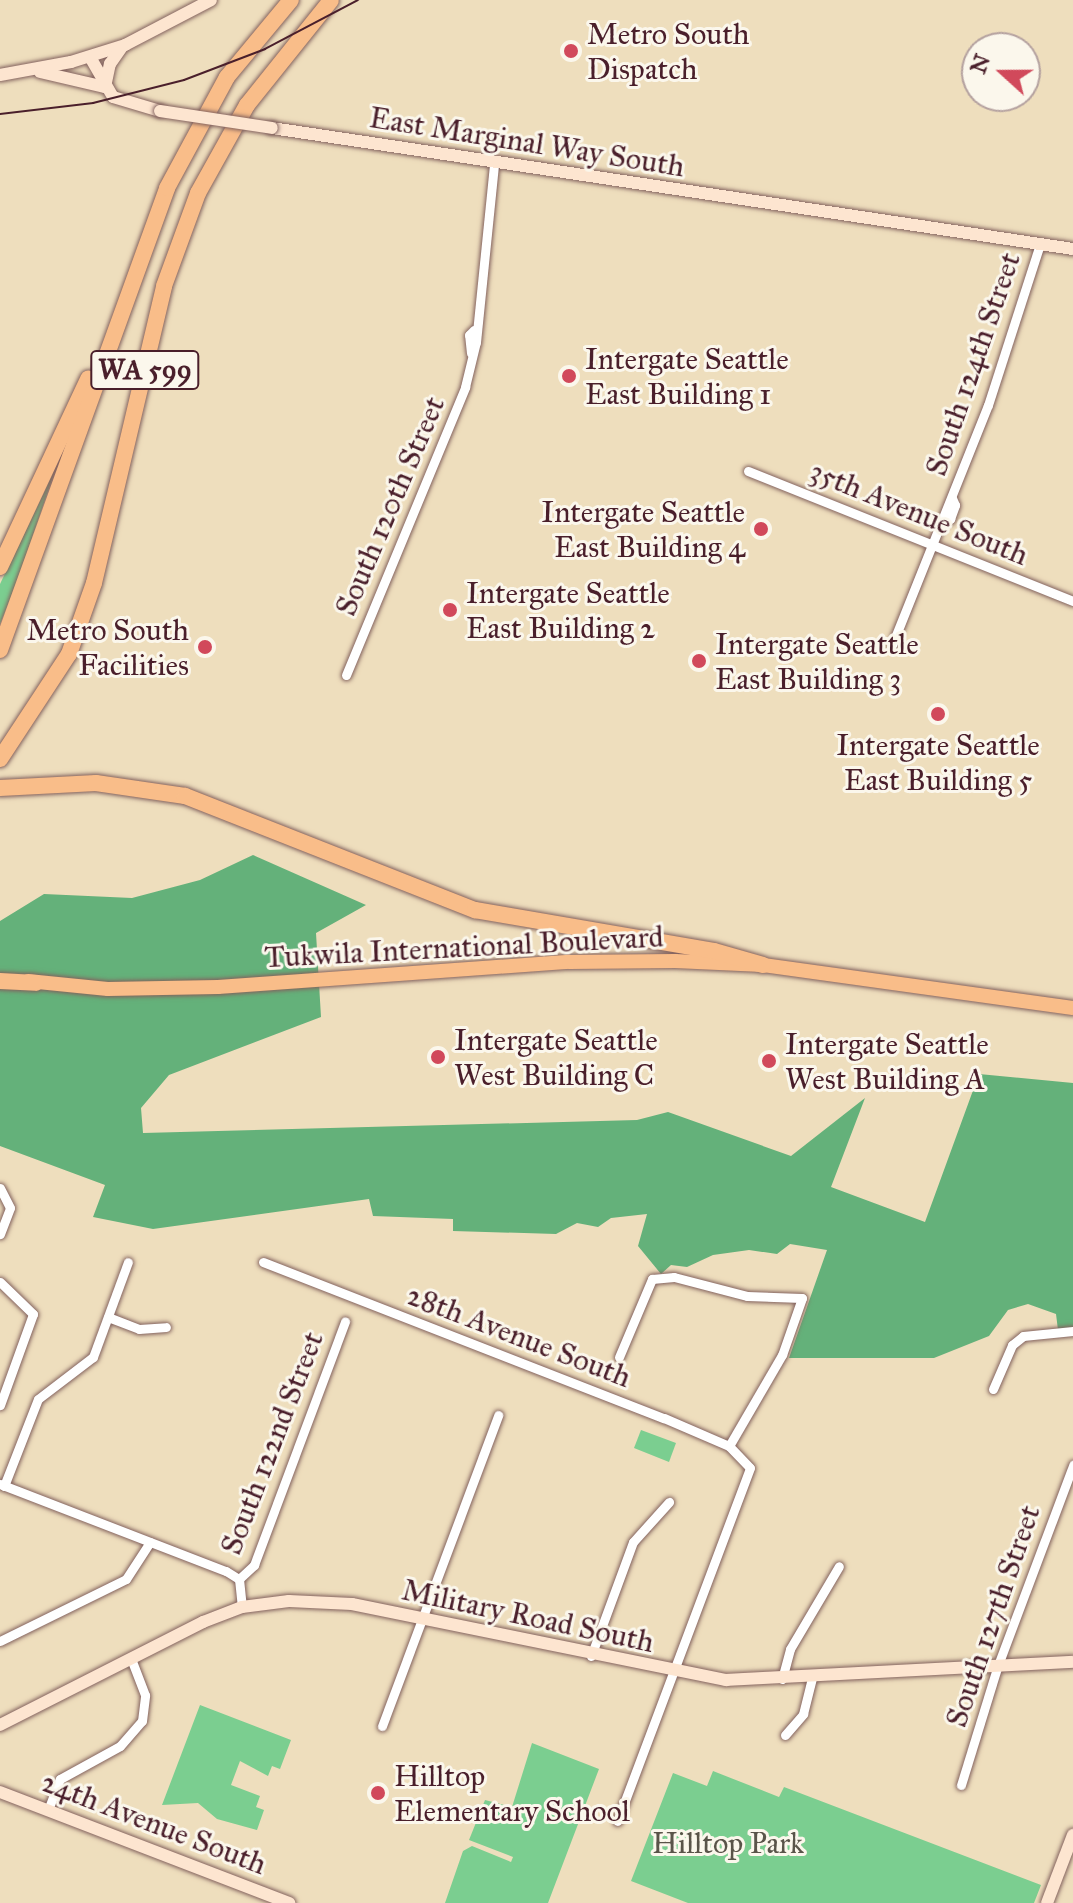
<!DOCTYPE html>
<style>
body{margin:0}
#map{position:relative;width:1073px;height:1903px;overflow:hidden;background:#eedebd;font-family:"IM FELL Great Primer",serif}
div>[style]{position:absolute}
.green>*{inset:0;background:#7bce90}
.forest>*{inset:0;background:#64b17a}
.roads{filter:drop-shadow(0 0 2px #83625e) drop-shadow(0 0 2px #83625e)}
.street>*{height:9px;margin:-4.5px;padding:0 4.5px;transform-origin:4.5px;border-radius:4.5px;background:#fff}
.secondary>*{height:12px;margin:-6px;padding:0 6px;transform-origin:6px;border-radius:6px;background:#fde5d0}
.primary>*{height:14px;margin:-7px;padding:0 7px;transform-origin:7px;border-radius:7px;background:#f9bd89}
.highway>*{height:16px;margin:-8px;padding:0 8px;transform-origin:8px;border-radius:8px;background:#f9bd89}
.tram>*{height:2px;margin:-1px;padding:0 1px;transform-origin:1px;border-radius:1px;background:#4a1f2b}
.bridges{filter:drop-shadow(0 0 2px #83625e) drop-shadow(0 0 2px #83625e)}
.secondary-bridge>*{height:12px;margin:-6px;padding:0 6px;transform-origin:6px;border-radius:6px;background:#fde5d0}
.dots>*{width:22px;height:22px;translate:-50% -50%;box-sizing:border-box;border:4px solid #fbf7ec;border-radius:50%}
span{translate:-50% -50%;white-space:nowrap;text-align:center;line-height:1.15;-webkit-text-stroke:6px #fbf7ec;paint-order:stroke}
.shield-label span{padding:2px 6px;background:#fbf7ec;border:2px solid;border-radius:6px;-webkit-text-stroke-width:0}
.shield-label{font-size:28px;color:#4a1f2b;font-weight:700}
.poi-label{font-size:30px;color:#4a1f2b}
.left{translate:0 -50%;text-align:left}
.right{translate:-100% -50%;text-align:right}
.street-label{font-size:30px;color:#4a1f2b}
.park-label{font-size:30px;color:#595449}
.north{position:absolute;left:961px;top:32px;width:80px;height:80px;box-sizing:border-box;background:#fbf7ec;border:2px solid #b4a19f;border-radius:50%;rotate:291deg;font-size:22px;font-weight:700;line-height:32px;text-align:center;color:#4a1f2b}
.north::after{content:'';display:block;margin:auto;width:28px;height:36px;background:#d1495b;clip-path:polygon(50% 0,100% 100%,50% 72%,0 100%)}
</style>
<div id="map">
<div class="green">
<div style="clip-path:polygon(55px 470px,18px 579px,0 624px,0 584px)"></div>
<div style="clip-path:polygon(641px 1430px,676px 1443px,669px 1462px,634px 1448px)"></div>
<div style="clip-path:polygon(200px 1705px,291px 1740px,280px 1769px,272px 1766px,268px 1776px,240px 1761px,231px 1785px,260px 1796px,256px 1807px,264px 1810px,257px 1830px,217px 1819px,198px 1803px,162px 1805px)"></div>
<div style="clip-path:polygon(532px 1743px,599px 1769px,548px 1903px,445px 1903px,463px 1851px,472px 1846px,511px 1862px,513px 1857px,469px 1840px,485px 1800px,512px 1807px)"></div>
<div style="clip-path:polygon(713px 1771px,779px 1797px,784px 1787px,1041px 1885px,1034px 1903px,688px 1903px,631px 1881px,673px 1773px,707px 1786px)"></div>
</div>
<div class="forest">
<div style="clip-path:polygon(253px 855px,366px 905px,316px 933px,321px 1017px,169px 1075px,141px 1108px,143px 1133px,637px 1120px,668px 1112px,791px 1156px,865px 1098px,831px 1187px,925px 1222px,979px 1074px,1073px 1083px,1073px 1330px,1058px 1330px,1056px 1314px,1028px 1304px,1008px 1310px,989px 1336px,934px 1358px,789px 1358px,827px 1250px,790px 1244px,777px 1254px,749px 1250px,713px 1255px,687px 1267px,671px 1265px,661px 1274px,638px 1246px,647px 1214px,611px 1218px,598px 1227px,577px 1223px,556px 1234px,453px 1231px,453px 1219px,373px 1216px,369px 1199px,153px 1229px,93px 1217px,105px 1185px,0 1146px,0 921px,44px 894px,132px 898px,200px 880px)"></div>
</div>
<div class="roads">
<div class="street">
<div style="left:471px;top:353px;width:18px;rotate:-96deg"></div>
<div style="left:469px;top:335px;width:7px;rotate:-45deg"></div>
<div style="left:748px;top:471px;width:350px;rotate:21.8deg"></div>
<div style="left:942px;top:522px;width:9px;rotate:-21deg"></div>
<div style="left:950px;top:519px;width:15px;rotate:-70deg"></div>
<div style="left:955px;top:505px;width:8px;rotate:-113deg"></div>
<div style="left:892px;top:645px;width:258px;rotate:-68.2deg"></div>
<div style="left:988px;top:405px;width:169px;rotate:-72.1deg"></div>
<div style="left:346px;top:675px;width:312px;rotate:-67.5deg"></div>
<div style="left:465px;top:387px;width:46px;rotate:-76.3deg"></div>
<div style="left:476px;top:342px;width:179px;rotate:-84.2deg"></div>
<div style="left:0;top:1188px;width:22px;rotate:63deg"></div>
<div style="left:10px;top:1208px;width:28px;rotate:111deg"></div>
<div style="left:263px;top:1262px;width:430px;rotate:21.3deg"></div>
<div style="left:664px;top:1418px;width:71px;rotate:23.3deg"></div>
<div style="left:729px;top:1446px;width:30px;rotate:46deg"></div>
<div style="left:750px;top:1468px;width:377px;rotate:110.6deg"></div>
<div style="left:0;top:1282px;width:46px;rotate:44.1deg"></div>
<div style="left:33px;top:1314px;width:97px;rotate:109.9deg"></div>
<div style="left:108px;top:1317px;width:33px;rotate:21deg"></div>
<div style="left:139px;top:1329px;width:27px;rotate:-4deg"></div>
<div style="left:619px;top:1357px;width:85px;rotate:-67.1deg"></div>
<div style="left:652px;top:1279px;width:22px;rotate:-5deg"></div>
<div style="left:674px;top:1277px;width:75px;rotate:14.6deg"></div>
<div style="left:747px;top:1296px;width:55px;rotate:2.1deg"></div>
<div style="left:802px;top:1298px;width:60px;rotate:109.3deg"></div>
<div style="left:782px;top:1355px;width:105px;rotate:120.2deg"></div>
<div style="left:993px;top:1389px;width:48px;rotate:-66.6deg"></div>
<div style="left:1012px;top:1345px;width:14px;rotate:-39deg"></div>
<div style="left:1023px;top:1336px;width:50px;rotate:-5.7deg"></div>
<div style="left:0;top:1484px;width:242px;rotate:21.1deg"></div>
<div style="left:226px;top:1571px;width:15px;rotate:32deg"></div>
<div style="left:239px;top:1579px;width:28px;rotate:84deg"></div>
<div style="left:4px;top:1486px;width:93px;rotate:-68.7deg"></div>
<div style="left:38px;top:1399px;width:69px;rotate:-37.4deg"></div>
<div style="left:93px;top:1357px;width:101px;rotate:-69.8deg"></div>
<div style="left:239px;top:1579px;width:21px;rotate:-43deg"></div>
<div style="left:254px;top:1565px;width:260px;rotate:-69.5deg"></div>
<div style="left:0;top:1641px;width:140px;rotate:-26.2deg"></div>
<div style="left:126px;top:1579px;width:44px;rotate:-57deg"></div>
<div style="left:591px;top:1656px;width:121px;rotate:-69.8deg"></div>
<div style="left:633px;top:1542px;width:54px;rotate:-48deg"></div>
<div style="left:782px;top:1679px;width:31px;rotate:-75deg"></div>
<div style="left:790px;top:1649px;width:96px;rotate:-59.4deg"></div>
<div style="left:382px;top:1726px;width:332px;rotate:-69.5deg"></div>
<div style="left:785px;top:1735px;width:28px;rotate:-49deg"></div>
<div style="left:803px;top:1714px;width:37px;rotate:-76deg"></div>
<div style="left:961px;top:1785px;width:126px;rotate:-72.9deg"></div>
<div style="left:998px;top:1665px;width:214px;rotate:-69.4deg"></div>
<div style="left:48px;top:1810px;width:33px;rotate:-69deg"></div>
<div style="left:60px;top:1779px;width:68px;rotate:-28.8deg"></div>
<div style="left:120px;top:1746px;width:33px;rotate:-49deg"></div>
<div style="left:142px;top:1721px;width:26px;rotate:-83deg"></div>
<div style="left:145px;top:1695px;width:39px;rotate:-111deg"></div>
</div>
<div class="secondary">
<div style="left:90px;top:57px;width:46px;rotate:60.1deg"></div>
<div style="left:113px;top:97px;width:49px;rotate:16.6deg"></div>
<div style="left:40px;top:72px;width:67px;rotate:13deg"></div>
<div style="left:0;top:75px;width:72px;rotate:-10.4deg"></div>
<div style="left:71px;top:62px;width:57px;rotate:-17.5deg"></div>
<div style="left:125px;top:45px;width:97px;rotate:-27.6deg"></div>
<div style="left:105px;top:87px;width:24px;rotate:-78deg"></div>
<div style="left:110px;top:64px;width:21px;rotate:-55deg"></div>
<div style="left:272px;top:128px;width:810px;rotate:8.59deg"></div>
<div style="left:0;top:1725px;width:228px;rotate:-26.9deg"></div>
<div style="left:203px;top:1622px;width:42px;rotate:-21deg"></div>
<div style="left:242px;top:1607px;width:47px;rotate:-7.3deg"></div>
<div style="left:289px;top:1601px;width:63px;rotate:2.7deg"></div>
<div style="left:352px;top:1604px;width:382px;rotate:11.5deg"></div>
<div style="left:726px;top:1680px;width:347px;rotate:-3deg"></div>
<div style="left:0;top:1792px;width:310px;rotate:21deg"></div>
<div style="left:1047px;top:1903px;width:73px;rotate:-69.1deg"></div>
</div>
<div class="primary">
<div style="left:28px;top:981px;width:80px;rotate:5.7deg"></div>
<div style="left:108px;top:989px;width:110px;rotate:-1deg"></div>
<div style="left:218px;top:987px;width:352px;rotate:-4.1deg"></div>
<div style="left:569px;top:962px;width:106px;rotate:-0.5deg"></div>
<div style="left:675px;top:961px;width:88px;rotate:2.6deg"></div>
<div style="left:763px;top:965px;width:313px;rotate:7.9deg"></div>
</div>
<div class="highway">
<div style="left:0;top:567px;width:208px;rotate:-64.9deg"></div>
<div style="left:0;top:650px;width:491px;rotate:-70.1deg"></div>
<div style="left:167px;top:188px;width:126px;rotate:-61.6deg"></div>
<div style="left:227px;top:77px;width:100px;rotate:-50.3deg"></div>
<div style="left:0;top:759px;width:126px;rotate:-56.7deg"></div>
<div style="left:69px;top:654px;width:75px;rotate:-70.6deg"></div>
<div style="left:94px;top:583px;width:305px;rotate:-76.7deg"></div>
<div style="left:164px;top:286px;width:99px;rotate:-69.9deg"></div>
<div style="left:198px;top:193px;width:101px;rotate:-60.9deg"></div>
<div style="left:247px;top:105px;width:134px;rotate:-51.3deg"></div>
<div style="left:0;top:788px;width:96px;rotate:-3deg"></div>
<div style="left:96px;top:783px;width:90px;rotate:8.3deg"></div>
<div style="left:185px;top:796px;width:312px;rotate:21.5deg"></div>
<div style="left:475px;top:910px;width:242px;rotate:9.7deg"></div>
<div style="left:714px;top:951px;width:51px;rotate:15.9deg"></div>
<div style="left:0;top:981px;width:36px;rotate:3deg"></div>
</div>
</div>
<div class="tram">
<div style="left:0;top:114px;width:94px;rotate:-6.7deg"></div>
<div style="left:93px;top:103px;width:94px;rotate:-14.2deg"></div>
<div style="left:184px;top:80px;width:87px;rotate:-20.9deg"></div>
<div style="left:265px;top:49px;width:105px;rotate:-27.8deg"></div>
</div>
<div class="bridges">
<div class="secondary-bridge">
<div style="left:160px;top:111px;width:113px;rotate:8.6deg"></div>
</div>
</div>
<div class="dots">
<div style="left:571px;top:51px;background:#d1495b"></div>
<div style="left:569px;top:376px;background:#d1495b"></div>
<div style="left:761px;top:529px;background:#d1495b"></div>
<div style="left:450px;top:610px;background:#d1495b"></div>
<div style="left:205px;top:647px;background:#d1495b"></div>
<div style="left:699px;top:661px;background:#d1495b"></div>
<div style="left:938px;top:714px;background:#d1495b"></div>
<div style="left:438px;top:1057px;background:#d1495b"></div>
<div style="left:769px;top:1061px;background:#d1495b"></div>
<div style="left:378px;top:1793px;background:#d1495b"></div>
</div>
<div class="shield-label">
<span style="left:145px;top:370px">WA 599</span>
</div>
<div class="poi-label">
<span class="left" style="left:587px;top:51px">Metro South<br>Dispatch</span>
<span class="left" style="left:585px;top:376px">Intergate Seattle<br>East Building 1</span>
<span class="right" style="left:745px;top:529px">Intergate Seattle<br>East Building 4</span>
<span class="left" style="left:466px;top:610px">Intergate Seattle<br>East Building 2</span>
<span class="right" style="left:189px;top:647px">Metro South<br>Facilities</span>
<span class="left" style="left:715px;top:661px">Intergate Seattle<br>East Building 3</span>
<span style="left:938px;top:762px">Intergate Seattle<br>East Building 5</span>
<span class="left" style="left:454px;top:1057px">Intergate Seattle<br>West Building C</span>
<span class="left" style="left:785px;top:1061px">Intergate Seattle<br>West Building A</span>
<span class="left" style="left:394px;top:1793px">Hilltop<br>Elementary School</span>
</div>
<div class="street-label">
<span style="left:527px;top:142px;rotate:9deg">East Marginal Way South</span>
<span style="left:973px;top:364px;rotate:-71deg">South 124th Street</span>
<span style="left:390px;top:506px;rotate:-67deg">South 120th Street</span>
<span style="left:919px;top:513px;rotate:22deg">35th Avenue South</span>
<span style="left:464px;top:947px;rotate:-3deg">Tukwila International Boulevard</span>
<span style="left:519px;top:1336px;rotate:21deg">28th Avenue South</span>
<span style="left:272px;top:1443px;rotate:-69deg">South 122nd Street</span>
<span style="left:528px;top:1616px;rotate:12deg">Military Road South</span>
<span style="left:993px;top:1616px;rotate:-71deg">South 127th Street</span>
<span style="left:154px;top:1823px;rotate:21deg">24th Avenue South</span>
</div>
<div class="park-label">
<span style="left:728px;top:1843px">Hilltop Park</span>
</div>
<div class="north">N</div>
</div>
